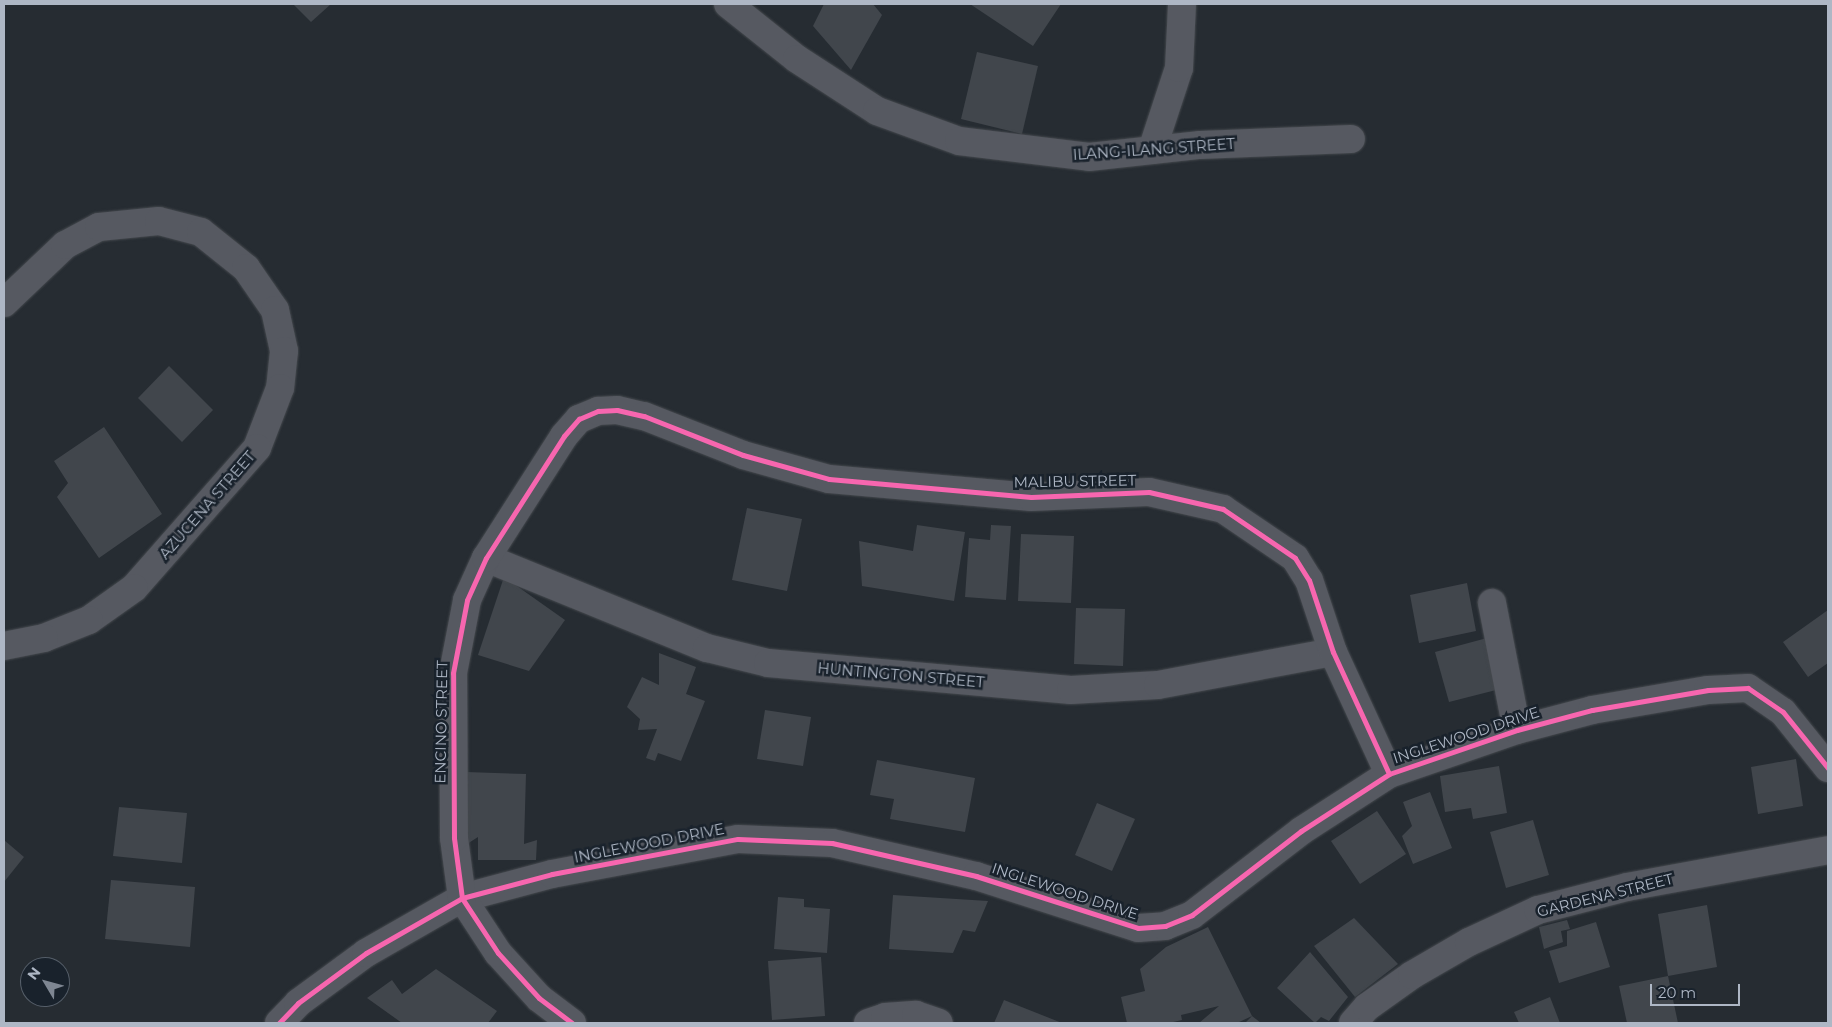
<!DOCTYPE html>
<style>
body{margin:0}
#map{position:relative;width:1832px;height:1027px;overflow:hidden;background:#262c32;font-family:Montserrat,sans-serif}
div>[style]{position:absolute}
.building>*{inset:0;background:#41464c}
.roads{filter:drop-shadow(0 0 1px #44484d) drop-shadow(0 0 1px #44484d)}
.street>*{height:28px;margin:-14px;padding:0 14px;transform-origin:14px;border-radius:14px;background:#565961}
.cycleway>*{height:5px;margin:-2.5px;padding:0 2.5px;transform-origin:2.5px;border-radius:2.5px;background:#f766af}
span{translate:-50% -50%;white-space:nowrap;text-align:center;line-height:1.15;-webkit-text-stroke:5px #19222c;paint-order:stroke}
.street-label{font-size:15px;color:#aeb7c5}
.frame{position:absolute;inset:0;border:5px solid #aeb7c5;pointer-events:none}
.north{position:absolute;left:20px;top:957px;width:50px;height:50px;box-sizing:border-box;background:#19222c;border:1px solid #555e69;border-radius:50%;rotate:307deg;font-size:14px;font-weight:700;line-height:20px;text-align:center;color:#aeb7c5}
.north::after{content:'';display:block;margin:auto;width:18px;height:22px;background:#7e8692;clip-path:polygon(50% 0,100% 100%,50% 72%,0 100%)}
.scale{position:absolute;left:1650px;top:984px;width:90px;height:22px;box-sizing:border-box;border:2px solid #aeb7c5;border-top:0;padding-left:6px;font-size:15px;line-height:18px;white-space:nowrap;color:#aeb7c5;-webkit-text-stroke:4px #19222c;paint-order:stroke}
</style>
<div id="map">
<div class="building">
<div style="clip-path:polygon(293px 4px,331px 4px,311px 22px)"></div>
<div style="clip-path:polygon(824px 4px,873px 4px,882px 15px,851px 70px,813px 26px)"></div>
<div style="clip-path:polygon(970px 4px,1061px 4px,1033px 46px)"></div>
<div style="clip-path:polygon(977px 52px,1038px 66px,1022px 134px,961px 119px)"></div>
<div style="clip-path:polygon(169px 366px,213px 410px,182px 442px,138px 398px)"></div>
<div style="clip-path:polygon(104px 427px,162px 514px,99px 558px,57px 497px,68px 483px,54px 461px)"></div>
<div style="clip-path:polygon(747px 508px,802px 519px,787px 591px,732px 580px)"></div>
<div style="clip-path:polygon(917px 525px,965px 532px,954px 601px,862px 586px,859px 541px,913px 551px)"></div>
<div style="clip-path:polygon(991px 525px,1011px 526px,1006px 600px,965px 597px,969px 538px,990px 540px)"></div>
<div style="clip-path:polygon(1021px 534px,1074px 536px,1071px 603px,1018px 601px)"></div>
<div style="clip-path:polygon(504px 577px,565px 620px,529px 671px,478px 655px)"></div>
<div style="clip-path:polygon(1467px 583px,1476px 631px,1419px 643px,1410px 595px)"></div>
<div style="clip-path:polygon(1076px 608px,1125px 609px,1123px 666px,1074px 664px)"></div>
<div style="clip-path:polygon(1828px 610px,1828px 663px,1808px 677px,1783px 642px)"></div>
<div style="clip-path:polygon(1487px 638px,1500px 689px,1449px 702px,1435px 652px)"></div>
<div style="clip-path:polygon(659px 653px,696px 667px,686px 694px,705px 701px,681px 761px,658px 753px,655px 761px,646px 758px,657px 729px,638px 730px,640px 719px,627px 707px,642px 677px,659px 685px)"></div>
<div style="clip-path:polygon(765px 710px,811px 717px,803px 766px,757px 759px)"></div>
<div style="clip-path:polygon(1796px 759px,1803px 806px,1758px 814px,1751px 767px)"></div>
<div style="clip-path:polygon(877px 760px,975px 778px,965px 832px,890px 819px,894px 799px,870px 795px)"></div>
<div style="clip-path:polygon(1499px 766px,1507px 813px,1473px 819px,1471px 808px,1445px 812px,1440px 776px)"></div>
<div style="clip-path:polygon(466px 772px,526px 774px,524px 844px,537px 840px,536px 860px,478px 860px,478px 837px,464px 846px)"></div>
<div style="clip-path:polygon(1430px 792px,1452px 848px,1413px 864px,1402px 836px,1412px 826px,1403px 802px)"></div>
<div style="clip-path:polygon(1097px 803px,1135px 819px,1112px 871px,1075px 855px)"></div>
<div style="clip-path:polygon(119px 807px,187px 813px,182px 863px,113px 856px)"></div>
<div style="clip-path:polygon(1377px 811px,1406px 854px,1360px 884px,1331px 841px)"></div>
<div style="clip-path:polygon(1533px 820px,1549px 875px,1506px 888px,1490px 832px)"></div>
<div style="clip-path:polygon(4px 840px,24px 857px,4px 882px)"></div>
<div style="clip-path:polygon(111px 880px,195px 887px,190px 947px,105px 939px)"></div>
<div style="clip-path:polygon(893px 895px,988px 901px,975px 932px,963px 930px,953px 953px,889px 949px)"></div>
<div style="clip-path:polygon(778px 897px,804px 899px,804px 907px,830px 909px,827px 953px,774px 949px)"></div>
<div style="clip-path:polygon(1707px 905px,1717px 967px,1668px 976px,1678px 1023px,1627px 1023px,1619px 986px,1668px 976px,1658px 914px)"></div>
<div style="clip-path:polygon(1354px 918px,1398px 964px,1355px 997px,1314px 946px)"></div>
<div style="clip-path:polygon(1567px 920px,1570px 929px,1561px 931px,1563px 942px,1544px 949px,1539px 927px)"></div>
<div style="clip-path:polygon(1596px 922px,1610px 967px,1559px 983px,1549px 951px,1567px 946px,1567px 931px)"></div>
<div style="clip-path:polygon(1208px 927px,1252px 1016px,1261px 1023px,1245px 1023px,1252px 1016px,1237px 1023px,1199px 1023px,1219px 1006px,1181px 1015px,1182px 1020px,1169px 1023px,1127px 1023px,1121px 997px,1145px 991px,1140px 969px,1166px 947px)"></div>
<div style="clip-path:polygon(1310px 952px,1348px 997px,1329px 1021px,1321px 1017px,1315px 1023px,1277px 988px)"></div>
<div style="clip-path:polygon(821px 957px,825px 1016px,772px 1020px,768px 961px)"></div>
<div style="clip-path:polygon(436px 969px,497px 1011px,488px 1023px,402px 1023px,367px 998px,392px 980px,402px 994px)"></div>
<div style="clip-path:polygon(1550px 997px,1560px 1023px,1519px 1023px,1514px 1012px)"></div>
<div style="clip-path:polygon(1004px 1000px,1062px 1023px,994px 1023px)"></div>
</div>
<div class="roads">
<div class="street">
<div style="left:728px;top:4px;width:88px;rotate:38.6deg"></div>
<div style="left:797px;top:59px;width:95px;rotate:33deg"></div>
<div style="left:877px;top:111px;width:87px;rotate:20.1deg"></div>
<div style="left:959px;top:141px;width:131px;rotate:7deg"></div>
<div style="left:1089px;top:157px;width:112px;rotate:-6.2deg"></div>
<div style="left:1200px;top:145px;width:151px;rotate:-2.3deg"></div>
<div style="left:1152px;top:150px;width:86px;rotate:-71.8deg"></div>
<div style="left:1179px;top:68px;width:64px;rotate:-87.3deg"></div>
<div style="left:4px;top:303px;width:84px;rotate:-43.6deg"></div>
<div style="left:65px;top:245px;width:38px;rotate:-28deg"></div>
<div style="left:99px;top:227px;width:60px;rotate:-5.7deg"></div>
<div style="left:159px;top:221px;width:43px;rotate:14.7deg"></div>
<div style="left:201px;top:232px;width:58px;rotate:38.7deg"></div>
<div style="left:246px;top:268px;width:51px;rotate:55.4deg"></div>
<div style="left:275px;top:310px;width:42px;rotate:77.6deg"></div>
<div style="left:284px;top:351px;width:37px;rotate:96deg"></div>
<div style="left:280px;top:388px;width:64px;rotate:111deg"></div>
<div style="left:257px;top:448px;width:186px;rotate:131.3deg"></div>
<div style="left:134px;top:588px;width:55px;rotate:144.6deg"></div>
<div style="left:89px;top:620px;width:48px;rotate:158.2deg"></div>
<div style="left:44px;top:638px;width:41px;rotate:168.7deg"></div>
<div style="left:486px;top:558px;width:239px;rotate:22.2deg"></div>
<div style="left:707px;top:648px;width:63px;rotate:13.8deg"></div>
<div style="left:768px;top:663px;width:304px;rotate:5.1deg"></div>
<div style="left:1071px;top:690px;width:87px;rotate:-3.3deg"></div>
<div style="left:1158px;top:685px;width:178px;rotate:-10.7deg"></div>
<div style="left:1492px;top:603px;width:129px;rotate:78.9deg"></div>
<div style="left:279px;top:1023px;width:28px;rotate:-46deg"></div>
<div style="left:298px;top:1003px;width:84px;rotate:-36.3deg"></div>
<div style="left:366px;top:953px;width:111px;rotate:-29.8deg"></div>
<div style="left:462px;top:898px;width:93px;rotate:-14.9deg"></div>
<div style="left:552px;top:874px;width:189px;rotate:-10.7deg"></div>
<div style="left:738px;top:839px;width:94px;rotate:2.4deg"></div>
<div style="left:832px;top:843px;width:148px;rotate:12.9deg"></div>
<div style="left:976px;top:876px;width:170px;rotate:17.8deg"></div>
<div style="left:1138px;top:928px;width:27px;rotate:-4deg"></div>
<div style="left:1165px;top:926px;width:29px;rotate:-22deg"></div>
<div style="left:1192px;top:915px;width:138px;rotate:-37.6deg"></div>
<div style="left:1301px;top:831px;width:105px;rotate:-32.9deg"></div>
<div style="left:1389px;top:774px;width:135px;rotate:-19deg"></div>
<div style="left:1517px;top:730px;width:78px;rotate:-14.9deg"></div>
<div style="left:1592px;top:710px;width:118px;rotate:-9.8deg"></div>
<div style="left:1708px;top:690px;width:40px;rotate:-2.9deg"></div>
<div style="left:1748px;top:688px;width:42px;rotate:34.4deg"></div>
<div style="left:1783px;top:712px;width:72px;rotate:51.2deg"></div>
<div style="left:572px;top:1023px;width:41px;rotate:-142.9deg"></div>
<div style="left:539px;top:998px;width:61px;rotate:-132.3deg"></div>
<div style="left:498px;top:953px;width:66px;rotate:-123.2deg"></div>
<div style="left:462px;top:898px;width:61px;rotate:-97.6deg"></div>
<div style="left:454px;top:838px;width:165px;rotate:-90.3deg"></div>
<div style="left:453px;top:673px;width:74px;rotate:-79.1deg"></div>
<div style="left:467px;top:600px;width:46px;rotate:-65.7deg"></div>
<div style="left:486px;top:558px;width:145px;rotate:-57.4deg"></div>
<div style="left:564px;top:436px;width:23px;rotate:-49deg"></div>
<div style="left:579px;top:419px;width:21px;rotate:-23deg"></div>
<div style="left:598px;top:411px;width:19px;rotate:-3deg"></div>
<div style="left:617px;top:410px;width:28px;rotate:13deg"></div>
<div style="left:644px;top:416px;width:106px;rotate:21.5deg"></div>
<div style="left:743px;top:455px;width:89px;rotate:15.6deg"></div>
<div style="left:829px;top:479px;width:203px;rotate:5.1deg"></div>
<div style="left:1031px;top:497px;width:118px;rotate:-2.4deg"></div>
<div style="left:1149px;top:492px;width:76px;rotate:12.9deg"></div>
<div style="left:1223px;top:509px;width:87px;rotate:34.2deg"></div>
<div style="left:1295px;top:558px;width:26px;rotate:58deg"></div>
<div style="left:1309px;top:580px;width:76px;rotate:71.6deg"></div>
<div style="left:1333px;top:652px;width:134px;rotate:65.3deg"></div>
<div style="left:868px;top:1023px;width:18px;rotate:-19deg"></div>
<div style="left:885px;top:1017px;width:31px;rotate:-4deg"></div>
<div style="left:916px;top:1015px;width:24px;rotate:19deg"></div>
<div style="left:1353px;top:1023px;width:21px;rotate:-49deg"></div>
<div style="left:1367px;top:1007px;width:55px;rotate:-35.4deg"></div>
<div style="left:1412px;top:975px;width:66px;rotate:-30.1deg"></div>
<div style="left:1469px;top:942px;width:76px;rotate:-24.9deg"></div>
<div style="left:1538px;top:910px;width:92px;rotate:-14.5deg"></div>
<div style="left:1627px;top:887px;width:204px;rotate:-10.4deg"></div>
</div>
</div>
<div class="cycleway">
<div style="left:279px;top:1023px;width:28px;rotate:-46deg"></div>
<div style="left:298px;top:1003px;width:84px;rotate:-36.3deg"></div>
<div style="left:366px;top:953px;width:111px;rotate:-29.8deg"></div>
<div style="left:462px;top:898px;width:93px;rotate:-14.9deg"></div>
<div style="left:552px;top:874px;width:189px;rotate:-10.7deg"></div>
<div style="left:738px;top:839px;width:94px;rotate:2.4deg"></div>
<div style="left:832px;top:843px;width:148px;rotate:12.9deg"></div>
<div style="left:976px;top:876px;width:170px;rotate:17.8deg"></div>
<div style="left:1138px;top:928px;width:27px;rotate:-4deg"></div>
<div style="left:1165px;top:926px;width:29px;rotate:-22deg"></div>
<div style="left:1192px;top:915px;width:138px;rotate:-37.6deg"></div>
<div style="left:1301px;top:831px;width:105px;rotate:-32.9deg"></div>
<div style="left:1389px;top:774px;width:135px;rotate:-19deg"></div>
<div style="left:1517px;top:730px;width:78px;rotate:-14.9deg"></div>
<div style="left:1592px;top:710px;width:118px;rotate:-9.8deg"></div>
<div style="left:1708px;top:690px;width:40px;rotate:-2.9deg"></div>
<div style="left:1748px;top:688px;width:42px;rotate:34.4deg"></div>
<div style="left:1783px;top:712px;width:72px;rotate:51.2deg"></div>
<div style="left:572px;top:1023px;width:41px;rotate:-142.9deg"></div>
<div style="left:539px;top:998px;width:61px;rotate:-132.3deg"></div>
<div style="left:498px;top:953px;width:66px;rotate:-123.2deg"></div>
<div style="left:462px;top:898px;width:61px;rotate:-97.6deg"></div>
<div style="left:454px;top:838px;width:165px;rotate:-90.3deg"></div>
<div style="left:453px;top:673px;width:74px;rotate:-79.1deg"></div>
<div style="left:467px;top:600px;width:46px;rotate:-65.7deg"></div>
<div style="left:486px;top:558px;width:145px;rotate:-57.4deg"></div>
<div style="left:564px;top:436px;width:23px;rotate:-49deg"></div>
<div style="left:579px;top:419px;width:21px;rotate:-23deg"></div>
<div style="left:598px;top:411px;width:19px;rotate:-3deg"></div>
<div style="left:617px;top:410px;width:28px;rotate:13deg"></div>
<div style="left:644px;top:416px;width:106px;rotate:21.5deg"></div>
<div style="left:743px;top:455px;width:89px;rotate:15.6deg"></div>
<div style="left:829px;top:479px;width:203px;rotate:5.1deg"></div>
<div style="left:1031px;top:497px;width:118px;rotate:-2.4deg"></div>
<div style="left:1149px;top:492px;width:76px;rotate:12.9deg"></div>
<div style="left:1223px;top:509px;width:87px;rotate:34.2deg"></div>
<div style="left:1295px;top:558px;width:26px;rotate:58deg"></div>
<div style="left:1309px;top:580px;width:76px;rotate:71.6deg"></div>
<div style="left:1333px;top:652px;width:134px;rotate:65.3deg"></div>
</div>
<div class="street-label">
<span style="left:1154px;top:149px;rotate:-4deg">ILANG-ILANG STREET</span>
<span style="left:1075px;top:481px;rotate:-1deg">MALIBU STREET</span>
<span style="left:207px;top:505px;rotate:-49deg">AZUCENA STREET</span>
<span style="left:901px;top:675px;rotate:5deg">HUNTINGTON STREET</span>
<span style="left:441px;top:722px;rotate:-89deg">ENCINO STREET</span>
<span style="left:1466px;top:735px;rotate:-18deg">INGLEWOOD DRIVE</span>
<span style="left:649px;top:843px;rotate:-11deg">INGLEWOOD DRIVE</span>
<span style="left:1065px;top:891px;rotate:18deg">INGLEWOOD DRIVE</span>
<span style="left:1605px;top:895px;rotate:-14deg">GARDENA STREET</span>
</div>
<div class="frame"></div>
<div class="north">N</div>
<div class="scale">20 m</div>
</div>
